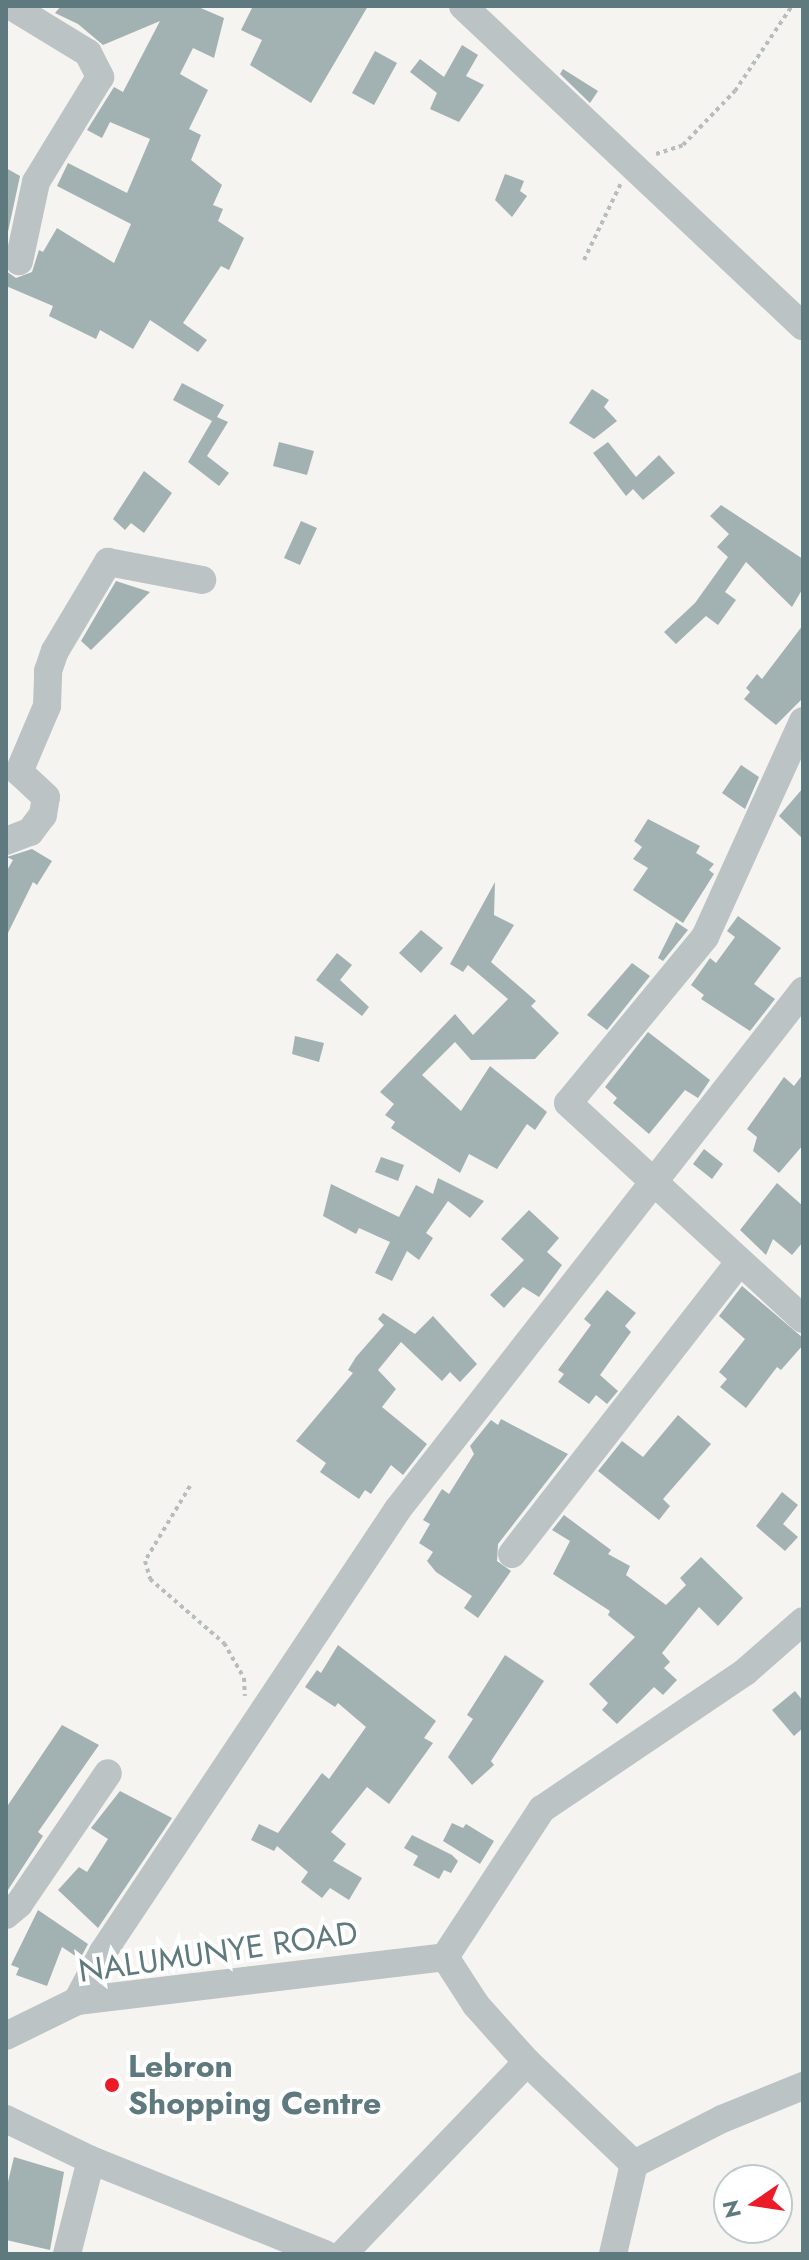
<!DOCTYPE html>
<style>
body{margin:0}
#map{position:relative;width:809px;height:2260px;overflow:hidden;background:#f5f4f1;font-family:Jost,sans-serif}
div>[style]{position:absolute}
.building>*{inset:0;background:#a2b1b2}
.path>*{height:4px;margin-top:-2px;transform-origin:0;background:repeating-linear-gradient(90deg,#b7bcbd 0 4px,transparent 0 8px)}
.minor>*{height:28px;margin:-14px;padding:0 14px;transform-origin:14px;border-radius:14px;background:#bbc3c4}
.dots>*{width:22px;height:22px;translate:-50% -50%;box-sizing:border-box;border:4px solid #fff;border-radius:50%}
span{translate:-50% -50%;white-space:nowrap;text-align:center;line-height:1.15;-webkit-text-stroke:8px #fff;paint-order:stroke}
.street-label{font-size:32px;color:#5f7a7e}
.poi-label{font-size:32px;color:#5f7a7e;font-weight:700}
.left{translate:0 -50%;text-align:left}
.frame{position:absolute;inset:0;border:8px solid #5f7a7e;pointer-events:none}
.north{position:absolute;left:713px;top:2164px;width:80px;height:80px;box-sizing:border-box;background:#fff;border:2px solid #bfcacb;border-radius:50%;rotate:257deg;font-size:22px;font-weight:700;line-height:32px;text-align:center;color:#5f7a7e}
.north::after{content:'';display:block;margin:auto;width:28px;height:36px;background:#eb1b28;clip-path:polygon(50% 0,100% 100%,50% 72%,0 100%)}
</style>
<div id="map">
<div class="building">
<div style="clip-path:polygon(61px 6px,196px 6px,224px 18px,214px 58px,193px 48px,180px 74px,208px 90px,189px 129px,201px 135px,191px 160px,222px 185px,213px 205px,223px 209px,218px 221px,244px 238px,229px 270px,221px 266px,183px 323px,207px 340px,198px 352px,150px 320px,133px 349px,100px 330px,96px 339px,49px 316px,53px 306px,6px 286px,6px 271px,16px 278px,32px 272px,39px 250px,43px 252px,57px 228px,114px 263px,131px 224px,57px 186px,68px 163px,127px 193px,150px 139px,110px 122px,102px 138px,87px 130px,114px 87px,123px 92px,160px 21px,103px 45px,78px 24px,55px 13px)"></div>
<div style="clip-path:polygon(253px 6px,368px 6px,311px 103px,250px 65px,262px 40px,241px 30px)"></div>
<div style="clip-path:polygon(462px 45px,478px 55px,466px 76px,484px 85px,459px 122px,430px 109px,437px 93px,410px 72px,420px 59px,444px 77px)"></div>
<div style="clip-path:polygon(375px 51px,397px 63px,374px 105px,352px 93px)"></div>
<div style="clip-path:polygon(563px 69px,598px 91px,590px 103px,560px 74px)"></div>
<div style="clip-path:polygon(6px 168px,20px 176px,6px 241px)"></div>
<div style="clip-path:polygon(505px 174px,524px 181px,520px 191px,527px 196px,512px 217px,495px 200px)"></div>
<div style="clip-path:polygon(182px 383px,224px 405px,217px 417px,228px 422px,207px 456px,229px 473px,219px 486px,188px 462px,212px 421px,173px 400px)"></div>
<div style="clip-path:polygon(592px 389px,609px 400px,604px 407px,617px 421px,594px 439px,569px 423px)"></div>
<div style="clip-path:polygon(279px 442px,314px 451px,307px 475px,273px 466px)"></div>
<div style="clip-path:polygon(608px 442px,636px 477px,659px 455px,675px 473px,643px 500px,633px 489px,626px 496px,593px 453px)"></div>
<div style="clip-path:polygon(144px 471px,172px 493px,144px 533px,131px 523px,125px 530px,113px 519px)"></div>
<div style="clip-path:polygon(721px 505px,803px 559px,803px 588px,792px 607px,746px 562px,725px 592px,736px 600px,718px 625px,706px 616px,676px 644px,664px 632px,695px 603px,728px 557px,717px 547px,729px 534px,710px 516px)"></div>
<div style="clip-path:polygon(301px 521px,317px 528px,300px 565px,284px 558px)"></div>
<div style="clip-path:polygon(116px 581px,150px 592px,91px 650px,81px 641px)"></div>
<div style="clip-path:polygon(803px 625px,803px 698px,776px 725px,744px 699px,750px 692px,746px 688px,757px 674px,762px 679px)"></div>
<div style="clip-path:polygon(741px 765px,759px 777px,745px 809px,722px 793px)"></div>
<div style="clip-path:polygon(803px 788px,803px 839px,779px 816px)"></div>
<div style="clip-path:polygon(648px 819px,700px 846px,696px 853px,714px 864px,709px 870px,714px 874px,683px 923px,633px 890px,648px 868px,633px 859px,642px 847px,634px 841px)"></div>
<div style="clip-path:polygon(32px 849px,52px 861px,37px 885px,33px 882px,6px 937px,6px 872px,13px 860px,7px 857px)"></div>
<div style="clip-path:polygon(495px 882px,494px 915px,514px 925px,491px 962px,536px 1001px,531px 1006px,559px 1033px,535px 1059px,471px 1060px,455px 1042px,422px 1075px,461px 1111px,490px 1066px,547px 1112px,535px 1130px,527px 1124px,497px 1169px,469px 1154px,460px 1173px,391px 1128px,395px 1122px,385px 1115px,394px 1104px,380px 1092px,455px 1014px,473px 1035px,508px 999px,468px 965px,463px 972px,450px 964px)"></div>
<div style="clip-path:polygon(738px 916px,781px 948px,754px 984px,775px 999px,750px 1031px,701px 999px,704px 995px,691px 985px,710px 958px,716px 963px,735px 937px,727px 931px)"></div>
<div style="clip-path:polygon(676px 922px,688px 930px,663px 961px,658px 958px)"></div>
<div style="clip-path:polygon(421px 930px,443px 948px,421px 973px,399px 953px)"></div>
<div style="clip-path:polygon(337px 953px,352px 965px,340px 980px,369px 1007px,362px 1016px,316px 980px)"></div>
<div style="clip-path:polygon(632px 963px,650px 976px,607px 1030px,587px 1015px)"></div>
<div style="clip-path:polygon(648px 1032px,710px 1080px,698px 1098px,685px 1090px,649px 1134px,613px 1103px,617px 1098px,605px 1087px)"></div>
<div style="clip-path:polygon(295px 1036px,324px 1043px,319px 1062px,292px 1054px)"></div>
<div style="clip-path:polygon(803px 1074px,803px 1145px,779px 1173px,753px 1151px,757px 1137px,747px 1129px,784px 1077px,794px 1086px)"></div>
<div style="clip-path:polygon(704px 1149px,723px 1164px,712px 1179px,693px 1164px)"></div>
<div style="clip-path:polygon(381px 1157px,404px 1165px,398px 1181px,375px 1172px)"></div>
<div style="clip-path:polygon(438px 1178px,484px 1201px,470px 1218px,448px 1201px,426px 1233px,433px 1238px,419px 1260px,407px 1251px,392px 1281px,375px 1273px,390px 1242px,359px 1228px,356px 1234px,323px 1216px,331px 1184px,399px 1217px,416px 1185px,433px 1194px)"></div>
<div style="clip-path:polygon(777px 1183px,803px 1206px,803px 1242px,792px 1255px,773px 1239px,766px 1255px,740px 1230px)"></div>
<div style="clip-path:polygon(529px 1210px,559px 1238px,547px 1252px,562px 1265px,539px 1297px,523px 1287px,504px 1308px,490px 1295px,524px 1260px,501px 1239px)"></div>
<div style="clip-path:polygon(742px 1286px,803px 1338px,803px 1345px,781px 1370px,777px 1367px,746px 1408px,720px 1387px,727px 1379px,719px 1372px,745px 1339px,719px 1316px)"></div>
<div style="clip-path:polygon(607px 1290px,636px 1313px,625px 1326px,631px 1332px,600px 1375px,618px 1391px,607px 1404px,596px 1395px,589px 1404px,558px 1382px,564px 1374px,558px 1370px,591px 1325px,584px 1319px)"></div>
<div style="clip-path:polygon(383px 1313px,415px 1334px,433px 1316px,477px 1364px,460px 1382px,450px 1372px,442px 1381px,401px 1342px,378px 1370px,396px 1389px,382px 1407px,427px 1444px,403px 1475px,391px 1465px,371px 1494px,365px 1490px,359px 1499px,320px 1472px,326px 1463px,296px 1441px,353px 1373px,348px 1370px,356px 1357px,384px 1325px,378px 1319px)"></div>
<div style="clip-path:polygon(678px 1415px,711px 1444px,663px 1499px,670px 1506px,659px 1520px,598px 1471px,622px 1441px,643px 1457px)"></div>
<div style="clip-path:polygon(501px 1419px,568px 1454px,498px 1544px,497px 1561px,511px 1571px,478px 1618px,464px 1608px,472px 1596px,436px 1572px,427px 1561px,433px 1552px,419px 1543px,430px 1524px,423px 1520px,442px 1489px,449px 1494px,474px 1454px,470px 1446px,491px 1420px,498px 1425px)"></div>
<div style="clip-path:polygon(782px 1492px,798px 1505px,783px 1524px,798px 1537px,785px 1551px,756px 1526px)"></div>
<div style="clip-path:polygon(564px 1515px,611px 1550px,608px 1554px,630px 1566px,626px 1575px,666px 1605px,686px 1585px,680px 1578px,701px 1557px,743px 1598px,718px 1626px,699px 1607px,662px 1653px,670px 1662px,664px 1668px,677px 1680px,663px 1695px,654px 1687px,617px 1724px,602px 1710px,608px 1703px,589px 1684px,635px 1637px,608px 1615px,610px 1611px,553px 1574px,570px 1541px,552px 1530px)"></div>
<div style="clip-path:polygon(338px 1645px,436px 1721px,424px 1738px,433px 1743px,389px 1804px,367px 1787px,331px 1832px,346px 1844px,333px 1861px,362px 1878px,349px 1900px,330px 1888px,322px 1898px,301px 1882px,308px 1872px,277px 1846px,274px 1851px,251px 1840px,259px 1824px,278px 1833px,322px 1773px,329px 1779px,366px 1727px,338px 1703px,335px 1707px,305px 1687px,317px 1670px,321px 1673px)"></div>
<div style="clip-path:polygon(505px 1655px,544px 1681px,491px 1761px,494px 1765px,472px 1785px,448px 1757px,473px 1719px,467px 1715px)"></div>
<div style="clip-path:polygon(795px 1691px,803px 1701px,803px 1728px,794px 1736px,772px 1710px)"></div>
<div style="clip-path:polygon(62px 1725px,99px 1745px,38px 1832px,43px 1836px,6px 1893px,6px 1808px)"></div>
<div style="clip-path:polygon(120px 1791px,172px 1818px,98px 1928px,58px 1890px,79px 1867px,87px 1872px,108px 1839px,91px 1828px)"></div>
<div style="clip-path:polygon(452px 1823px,463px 1828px,466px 1824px,494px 1841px,480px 1864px,443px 1841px)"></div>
<div style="clip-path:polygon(412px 1835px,452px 1855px,458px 1861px,451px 1873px,444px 1870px,439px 1879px,413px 1865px,418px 1856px,404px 1848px)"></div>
<div style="clip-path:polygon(38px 1910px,88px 1944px,80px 1959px,62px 1947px,47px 1986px,16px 1975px,19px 1968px,11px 1965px)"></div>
<div style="clip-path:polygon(14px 2157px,64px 2172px,50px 2250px,6px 2240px,6px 2190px)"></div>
</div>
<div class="path">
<div style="left:656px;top:154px;width:28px;rotate:-18deg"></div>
<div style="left:683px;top:145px;width:75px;rotate:-46.1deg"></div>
<div style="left:735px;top:91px;width:102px;rotate:-56.2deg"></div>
<div style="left:584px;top:260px;width:85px;rotate:-64.3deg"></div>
<div style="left:190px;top:1486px;width:87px;rotate:121deg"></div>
<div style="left:145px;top:1561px;width:19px;rotate:74deg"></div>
<div style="left:150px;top:1579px;width:98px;rotate:40.9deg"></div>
<div style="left:224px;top:1643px;width:40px;rotate:60.3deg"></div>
<div style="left:244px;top:1678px;width:18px;rotate:87deg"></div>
</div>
<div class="minor">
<div style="left:11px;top:6px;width:90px;rotate:31.4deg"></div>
<div style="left:88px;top:53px;width:27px;rotate:63deg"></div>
<div style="left:100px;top:77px;width:123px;rotate:121.4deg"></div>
<div style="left:36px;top:182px;width:81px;rotate:102.1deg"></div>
<div style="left:463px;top:6px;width:467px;rotate:43.3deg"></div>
<div style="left:803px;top:721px;width:237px;rotate:114.4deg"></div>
<div style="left:705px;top:937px;width:215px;rotate:129.5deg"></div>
<div style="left:568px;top:1103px;width:319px;rotate:42.6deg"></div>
<div style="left:6px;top:841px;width:26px;rotate:-21deg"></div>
<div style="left:30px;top:832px;width:21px;rotate:-53deg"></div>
<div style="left:43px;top:815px;width:18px;rotate:-81deg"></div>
<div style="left:46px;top:797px;width:37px;rotate:-137deg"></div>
<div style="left:19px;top:772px;width:72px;rotate:-67deg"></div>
<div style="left:47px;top:706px;width:35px;rotate:-88deg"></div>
<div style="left:48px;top:671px;width:21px;rotate:-71deg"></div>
<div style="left:55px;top:651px;width:104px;rotate:-59.2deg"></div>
<div style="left:108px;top:562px;width:96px;rotate:10.8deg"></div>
<div style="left:512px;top:1554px;width:368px;rotate:-52.1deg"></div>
<div style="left:6px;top:1915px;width:17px;rotate:-40deg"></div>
<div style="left:19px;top:1904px;width:158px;rotate:-55.8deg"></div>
<div style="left:445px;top:1957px;width:177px;rotate:-56.8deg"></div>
<div style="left:542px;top:1809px;width:245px;rotate:-34deg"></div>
<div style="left:745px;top:1672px;width:77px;rotate:-41.3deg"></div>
<div style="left:445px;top:1957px;width:57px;rotate:57.1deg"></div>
<div style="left:476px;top:2005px;width:76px;rotate:48.2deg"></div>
<div style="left:527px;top:2062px;width:148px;rotate:43.6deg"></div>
<div style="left:77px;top:2001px;width:55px;rotate:-62deg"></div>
<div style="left:103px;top:1952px;width:532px;rotate:-56.34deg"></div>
<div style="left:398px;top:1509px;width:658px;rotate:-51.98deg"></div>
<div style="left:6px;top:2036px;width:79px;rotate:-26.2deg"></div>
<div style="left:77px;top:2001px;width:371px;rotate:-6.8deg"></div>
<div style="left:6px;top:2119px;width:94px;rotate:25.8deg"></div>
<div style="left:91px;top:2160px;width:252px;rotate:21.9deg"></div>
<div style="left:67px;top:2254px;width:97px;rotate:-75.7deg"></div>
<div style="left:343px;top:2254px;width:266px;rotate:-46.2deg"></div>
<div style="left:613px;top:2254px;width:92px;rotate:-76.9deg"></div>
<div style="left:634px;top:2164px;width:99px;rotate:-27.1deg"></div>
<div style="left:722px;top:2119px;width:87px;rotate:-22.2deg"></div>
</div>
<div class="dots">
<div style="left:112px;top:2085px;background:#eb1b28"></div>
</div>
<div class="street-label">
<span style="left:218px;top:1952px;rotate:-8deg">NALUMUNYE ROAD</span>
</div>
<div class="poi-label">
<span class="left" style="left:128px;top:2085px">Lebron<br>Shopping Centre</span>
</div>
<div class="frame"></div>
<div class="north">N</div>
</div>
